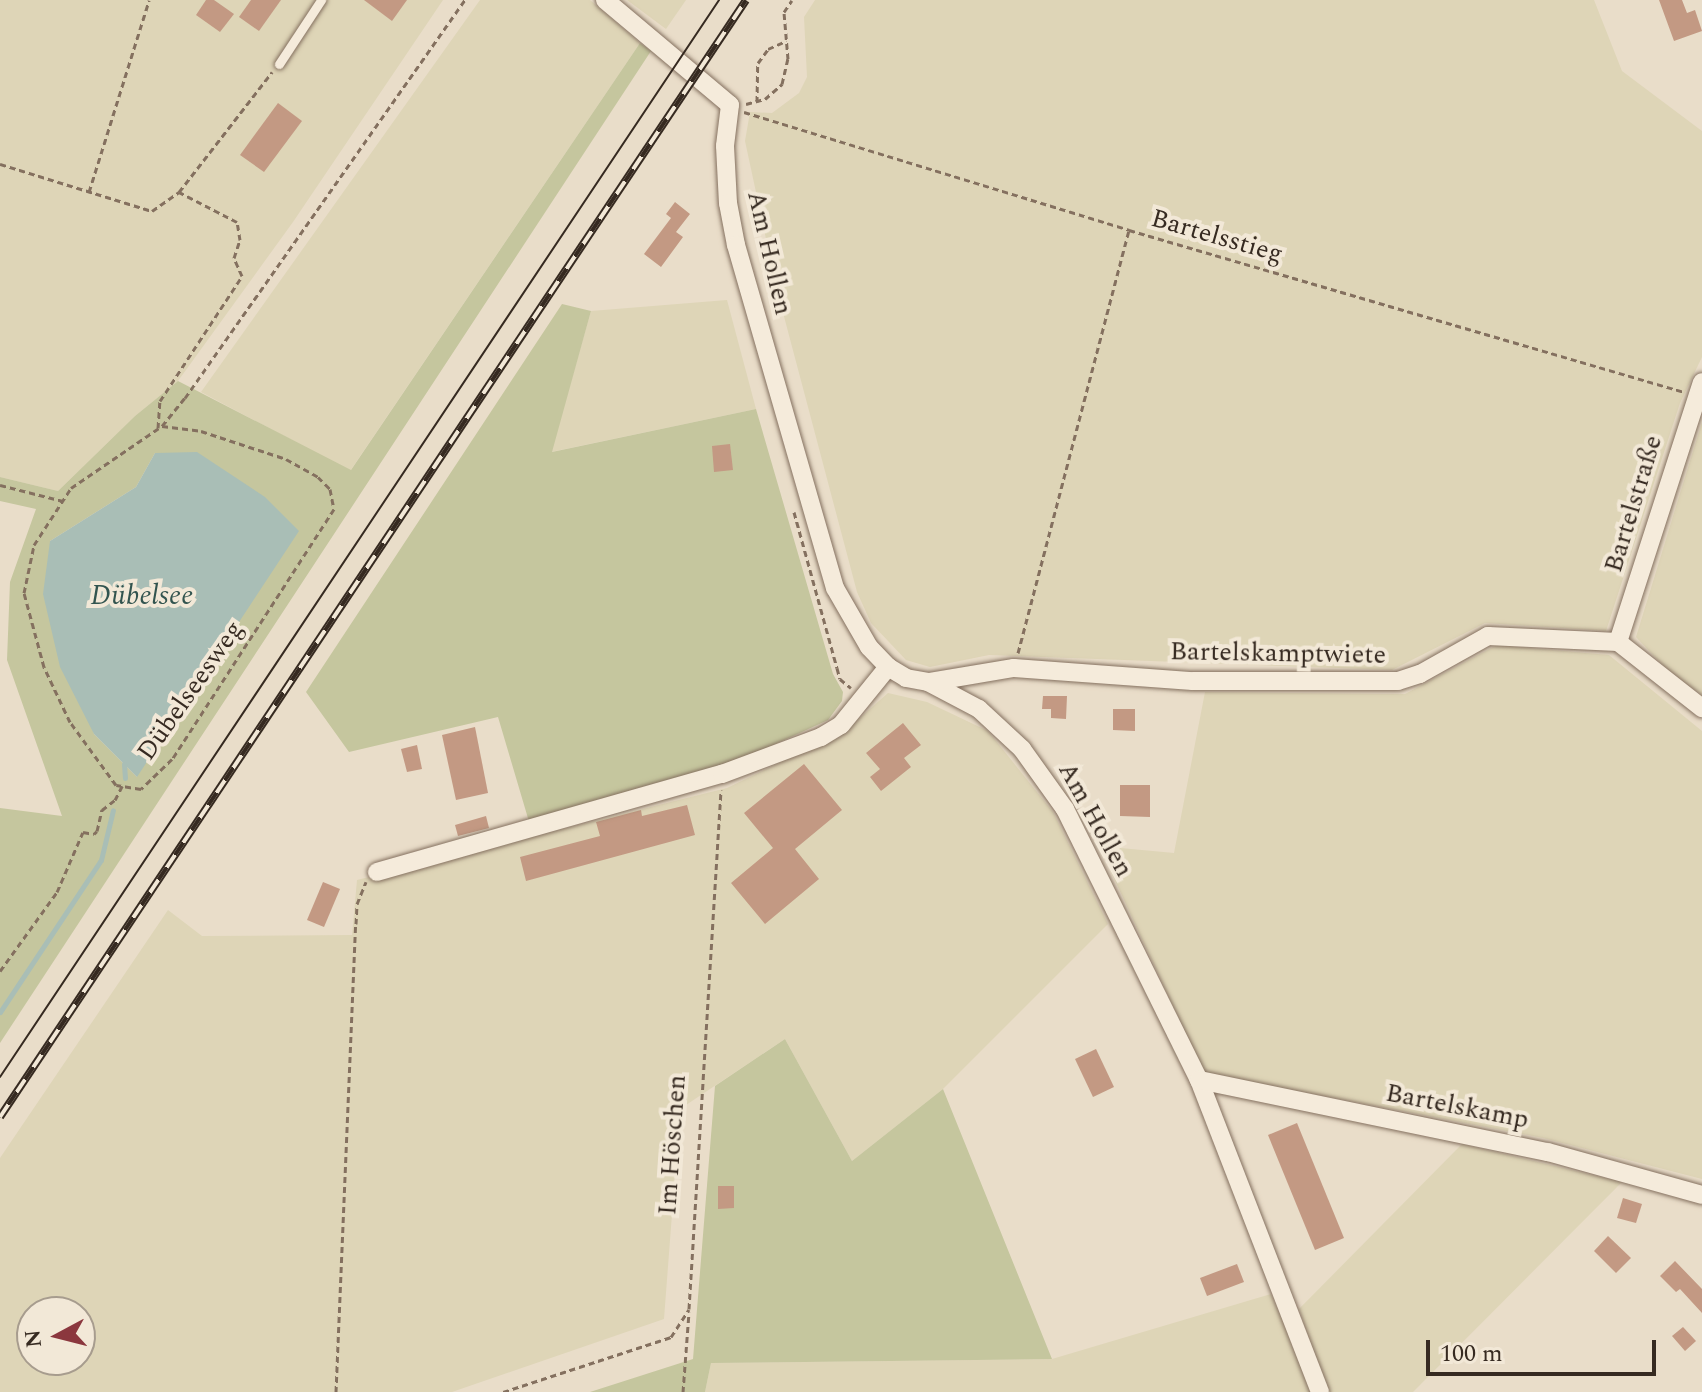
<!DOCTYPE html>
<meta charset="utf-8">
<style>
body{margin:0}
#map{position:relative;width:1702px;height:1392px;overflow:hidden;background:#e9ddc9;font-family:Spectral,serif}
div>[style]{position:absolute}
.farmland>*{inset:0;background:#ded5b7}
.green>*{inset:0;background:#c5c69e}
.water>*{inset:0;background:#a9beb6}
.stream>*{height:5px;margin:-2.5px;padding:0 2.5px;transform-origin:2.5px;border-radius:2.5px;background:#a9beb6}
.building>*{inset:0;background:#c39983}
.path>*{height:3px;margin-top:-1.5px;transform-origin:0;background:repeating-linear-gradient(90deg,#84705f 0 6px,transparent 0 10px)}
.roads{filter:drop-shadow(0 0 2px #84705f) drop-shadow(0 0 2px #84705f)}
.service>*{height:9px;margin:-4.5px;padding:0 4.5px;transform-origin:4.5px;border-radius:4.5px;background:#f5ebdb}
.minor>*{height:18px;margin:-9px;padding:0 9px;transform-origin:9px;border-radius:9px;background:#f5ebdb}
.tram>*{height:2px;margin:-1px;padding:0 1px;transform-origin:1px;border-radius:1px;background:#362a21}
.rail>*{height:8px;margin-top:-4px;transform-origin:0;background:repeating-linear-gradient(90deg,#f2e8d7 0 15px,#362a21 0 30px);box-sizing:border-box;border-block:2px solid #362a21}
span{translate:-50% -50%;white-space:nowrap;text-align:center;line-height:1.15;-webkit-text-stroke:8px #f2e8d7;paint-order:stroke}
.street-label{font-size:26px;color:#362a21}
.water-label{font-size:28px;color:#32544f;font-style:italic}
.north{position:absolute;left:16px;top:1296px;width:80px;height:80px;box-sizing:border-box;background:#f2e8d7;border:2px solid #a79c8e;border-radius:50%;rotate:263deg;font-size:22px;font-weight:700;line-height:32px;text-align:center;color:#362a21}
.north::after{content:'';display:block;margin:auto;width:28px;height:36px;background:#8b373e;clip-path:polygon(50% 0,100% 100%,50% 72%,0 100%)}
.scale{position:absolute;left:1426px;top:1340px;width:230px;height:36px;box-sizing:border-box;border:4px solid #362a21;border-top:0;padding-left:10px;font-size:24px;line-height:28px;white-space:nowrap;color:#362a21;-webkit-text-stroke:6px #f2e8d7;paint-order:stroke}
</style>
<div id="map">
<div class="farmland">
<div style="clip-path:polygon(0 0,443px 0,293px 222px,178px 381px,135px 416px,58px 491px,0 477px)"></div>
<div style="clip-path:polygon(480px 0,590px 0,640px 43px,350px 471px,201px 392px)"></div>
<div style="clip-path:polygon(627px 0,686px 0,666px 29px)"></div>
<div style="clip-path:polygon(815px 0,1594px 0,1622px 71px,1702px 131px,1702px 357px,1680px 403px,1606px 631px,1485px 623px,1392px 670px,989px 655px,930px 667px,906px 660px,871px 623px,857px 592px,777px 290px,745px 141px,750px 112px,772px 113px,799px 93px,807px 77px,804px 17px)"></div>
<div style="clip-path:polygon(727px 300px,756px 409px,551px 452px,591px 311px)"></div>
<div style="clip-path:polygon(1702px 422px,1702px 695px,1668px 671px,1636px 637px)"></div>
<div style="clip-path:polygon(1497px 645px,1609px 655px,1702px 731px,1702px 1179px,1543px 1138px,1204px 1073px,1099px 846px,1174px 853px,1205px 692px,1405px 694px)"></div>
<div style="clip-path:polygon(evenodd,888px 693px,927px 702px,988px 731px,1053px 812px,1108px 924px,943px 1089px,852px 1161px,785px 1039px,680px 1109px,664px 1319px,452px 1392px,0 1392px,0 1158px,168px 910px,202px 936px,352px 935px,357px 880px,727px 788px,845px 731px,888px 693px,32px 1312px,80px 1312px,80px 1360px,32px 1360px,32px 1312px)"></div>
<div style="clip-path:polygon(1462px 1144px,1622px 1182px,1413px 1392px,1327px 1392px,1299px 1309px)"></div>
<div style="clip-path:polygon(1271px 1294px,1314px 1392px,705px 1392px,711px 1363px,1052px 1359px)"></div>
</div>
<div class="green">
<div style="clip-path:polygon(evenodd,640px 43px,651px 51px,0 1043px,0 808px,62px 816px,7px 660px,10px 582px,36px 509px,0 501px,0 477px,58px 491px,135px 416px,178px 381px,351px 470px,640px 43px,155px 453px,137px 777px,94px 734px,50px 541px,136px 487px,155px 453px)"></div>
<div style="clip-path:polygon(562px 304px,591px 311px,552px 452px,756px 409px,833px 674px,843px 692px,842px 701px,828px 720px,741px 760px,530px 825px,498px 717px,349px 752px,306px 692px)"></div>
<div style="clip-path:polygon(785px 1039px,852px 1161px,943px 1089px,1052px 1359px,711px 1363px,705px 1392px,590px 1392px,693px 1359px,715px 1086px)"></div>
</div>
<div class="water">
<div style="clip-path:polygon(197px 452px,265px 497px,299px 531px,137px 777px,94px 734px,60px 667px,43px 594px,50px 541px,136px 487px,155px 453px)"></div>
</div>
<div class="stream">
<div style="left:124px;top:764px;width:14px;rotate:86deg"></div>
<div style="left:0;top:1012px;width:182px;rotate:-56.4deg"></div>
<div style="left:101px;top:860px;width:51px;rotate:-76.5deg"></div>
</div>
<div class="building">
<div style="clip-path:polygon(206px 0,214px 0,234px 14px,220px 32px,196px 15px)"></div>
<div style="clip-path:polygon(251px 0,281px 0,259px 31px,239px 17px)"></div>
<div style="clip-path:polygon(364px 0,407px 0,392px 21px)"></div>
<div style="clip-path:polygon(1659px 0,1682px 0,1687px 13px,1695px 10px,1702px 31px,1674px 41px)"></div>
<div style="clip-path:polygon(278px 103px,302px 121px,264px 172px,240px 155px)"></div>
<div style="clip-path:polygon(675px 202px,690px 214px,676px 232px,683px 237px,661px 267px,644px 254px,671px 218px,666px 214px)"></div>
<div style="clip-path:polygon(730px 444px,733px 470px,714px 472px,712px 446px)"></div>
<div style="clip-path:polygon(1043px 696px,1067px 696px,1066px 719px,1051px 718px,1051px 709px,1042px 709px)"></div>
<div style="clip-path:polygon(1113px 709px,1135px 709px,1135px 731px,1113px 730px)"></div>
<div style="clip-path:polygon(903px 723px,921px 745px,904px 758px,911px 767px,881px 791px,870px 777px,880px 769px,866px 753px)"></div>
<div style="clip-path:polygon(475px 727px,488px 793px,456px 800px,442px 735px)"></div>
<div style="clip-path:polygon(417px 745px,422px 769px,407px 772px,401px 749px)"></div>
<div style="clip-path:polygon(804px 764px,842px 810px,795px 849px,819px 879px,765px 924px,731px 883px,773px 848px,744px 813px)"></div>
<div style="clip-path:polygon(1120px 785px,1150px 785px,1150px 817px,1120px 816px)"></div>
<div style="clip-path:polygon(687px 805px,695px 835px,526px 881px,520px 857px,600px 836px,596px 822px,641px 810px,642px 816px)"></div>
<div style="clip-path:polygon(486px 816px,489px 828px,458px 836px,455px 825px)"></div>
<div style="clip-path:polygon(323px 882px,340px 889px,324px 927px,307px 920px)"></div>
<div style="clip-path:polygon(1096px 1049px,1114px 1087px,1093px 1097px,1075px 1059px)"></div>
<div style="clip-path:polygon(1297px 1123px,1344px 1238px,1315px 1250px,1268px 1135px)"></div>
<div style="clip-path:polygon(718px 1186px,734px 1186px,734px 1208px,718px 1209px)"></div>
<div style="clip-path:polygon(1623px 1198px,1642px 1204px,1636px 1223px,1617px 1218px)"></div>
<div style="clip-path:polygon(1608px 1236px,1631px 1258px,1616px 1273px,1594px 1251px)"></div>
<div style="clip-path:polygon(1675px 1261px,1702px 1289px,1702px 1313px,1680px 1289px,1676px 1292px,1660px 1276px)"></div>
<div style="clip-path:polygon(1237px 1264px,1244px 1282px,1207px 1296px,1200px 1278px)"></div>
<div style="clip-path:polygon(1683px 1327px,1696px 1341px,1685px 1351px,1672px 1336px)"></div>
</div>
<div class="path">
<div style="left:757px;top:102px;width:39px;rotate:-89deg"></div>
<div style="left:758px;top:63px;width:17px;rotate:-54deg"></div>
<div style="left:768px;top:49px;width:20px;rotate:-24deg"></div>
<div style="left:746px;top:104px;width:20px;rotate:-15deg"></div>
<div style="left:765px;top:99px;width:23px;rotate:-41deg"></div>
<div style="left:782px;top:84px;width:26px;rotate:-77deg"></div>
<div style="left:788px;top:59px;width:47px;rotate:-94.9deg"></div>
<div style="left:784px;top:12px;width:14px;rotate:-56deg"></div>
<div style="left:744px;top:112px;width:403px;rotate:17deg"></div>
<div style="left:1129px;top:230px;width:578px;rotate:16.27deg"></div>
<div style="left:0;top:164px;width:159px;rotate:17.2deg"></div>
<div style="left:152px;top:211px;width:33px;rotate:-35deg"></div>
<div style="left:179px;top:192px;width:152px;rotate:-52.2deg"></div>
<div style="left:89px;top:192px;width:201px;rotate:-72.6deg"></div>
<div style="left:162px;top:426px;width:39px;rotate:7deg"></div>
<div style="left:201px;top:431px;width:89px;rotate:18.2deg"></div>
<div style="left:286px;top:459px;width:37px;rotate:29deg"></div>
<div style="left:318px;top:477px;width:17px;rotate:45deg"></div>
<div style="left:330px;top:489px;width:20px;rotate:79deg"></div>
<div style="left:334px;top:509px;width:298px;rotate:122.9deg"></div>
<div style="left:172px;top:759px;width:43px;rotate:135.9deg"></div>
<div style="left:141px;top:789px;width:25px;rotate:-171deg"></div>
<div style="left:116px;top:785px;width:78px;rotate:-126.1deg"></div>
<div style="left:70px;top:722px;width:61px;rotate:-115.3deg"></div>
<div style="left:44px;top:667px;width:77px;rotate:-105.1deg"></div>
<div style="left:24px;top:593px;width:49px;rotate:-78.2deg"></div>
<div style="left:34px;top:545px;width:68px;rotate:-57deg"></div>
<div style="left:71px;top:488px;width:110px;rotate:-34.3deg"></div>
<div style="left:162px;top:426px;width:36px;rotate:-51deg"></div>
<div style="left:185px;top:398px;width:487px;rotate:-54.9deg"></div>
<div style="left:158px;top:428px;width:27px;rotate:-86deg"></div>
<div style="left:160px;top:401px;width:149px;rotate:-56.7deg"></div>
<div style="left:242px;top:276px;width:20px;rotate:-114deg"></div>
<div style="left:234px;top:258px;width:19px;rotate:-72deg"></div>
<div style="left:240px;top:240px;width:18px;rotate:-99deg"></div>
<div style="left:237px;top:222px;width:65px;rotate:-152.7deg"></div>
<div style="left:0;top:485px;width:65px;rotate:14.3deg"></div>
<div style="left:794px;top:512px;width:162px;rotate:74.6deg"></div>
<div style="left:837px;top:668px;width:11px;rotate:75deg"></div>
<div style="left:840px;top:679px;width:14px;rotate:39deg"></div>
<div style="left:1018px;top:653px;width:436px;rotate:-75.3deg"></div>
<div style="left:0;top:971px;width:97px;rotate:-54.2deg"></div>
<div style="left:57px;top:892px;width:65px;rotate:-66.6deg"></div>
<div style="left:83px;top:832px;width:11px;rotate:10deg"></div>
<div style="left:94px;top:834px;width:4px;rotate:-45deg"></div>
<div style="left:97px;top:831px;width:22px;rotate:-77deg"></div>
<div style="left:102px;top:810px;width:16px;rotate:-38deg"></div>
<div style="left:115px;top:800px;width:16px;rotate:-63deg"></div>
<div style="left:336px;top:1392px;width:468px;rotate:-87.6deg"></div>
<div style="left:356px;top:924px;width:20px;rotate:-87deg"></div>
<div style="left:357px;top:904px;width:24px;rotate:-68deg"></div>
<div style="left:503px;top:1392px;width:177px;rotate:-18.1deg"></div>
<div style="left:671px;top:1337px;width:33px;rotate:-57deg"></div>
<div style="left:689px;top:1309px;width:520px;rotate:-86.47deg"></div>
<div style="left:683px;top:1392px;width:80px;rotate:-85.7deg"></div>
</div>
<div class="roads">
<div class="service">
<div style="left:279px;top:64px;width:77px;rotate:-56.7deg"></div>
</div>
<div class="minor">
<div style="left:605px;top:0;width:163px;rotate:40deg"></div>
<div style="left:730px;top:105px;width:41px;rotate:97deg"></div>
<div style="left:725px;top:146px;width:57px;rotate:87deg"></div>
<div style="left:728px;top:203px;width:43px;rotate:79.2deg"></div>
<div style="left:736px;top:245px;width:357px;rotate:73.9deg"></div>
<div style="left:835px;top:588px;width:68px;rotate:60deg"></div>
<div style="left:869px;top:647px;width:28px;rotate:46deg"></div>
<div style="left:888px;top:667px;width:21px;rotate:31deg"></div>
<div style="left:906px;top:678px;width:22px;rotate:10deg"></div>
<div style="left:928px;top:682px;width:58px;rotate:27.9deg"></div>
<div style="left:979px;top:709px;width:59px;rotate:42.9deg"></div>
<div style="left:1022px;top:749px;width:74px;rotate:54.4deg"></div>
<div style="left:1065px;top:809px;width:302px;rotate:63.7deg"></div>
<div style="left:1199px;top:1080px;width:335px;rotate:68.8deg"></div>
<div style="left:1618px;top:642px;width:273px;rotate:-72.1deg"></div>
<div style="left:1618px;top:642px;width:107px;rotate:38.2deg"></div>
<div style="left:930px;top:682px;width:85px;rotate:-9.5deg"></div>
<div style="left:1014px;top:668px;width:179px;rotate:4.2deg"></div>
<div style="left:1193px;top:681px;width:205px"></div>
<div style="left:1398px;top:681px;width:23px;rotate:-18deg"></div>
<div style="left:1420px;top:674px;width:78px;rotate:-29.2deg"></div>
<div style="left:1488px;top:636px;width:130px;rotate:2.6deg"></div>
<div style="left:377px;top:872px;width:359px;rotate:-15.9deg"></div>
<div style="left:722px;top:774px;width:106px;rotate:-20.5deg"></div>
<div style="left:821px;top:737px;width:23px;rotate:-31deg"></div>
<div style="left:841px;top:725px;width:75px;rotate:-51deg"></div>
<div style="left:1199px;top:1080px;width:356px;rotate:11.7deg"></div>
<div style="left:1548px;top:1152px;width:160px;rotate:15.6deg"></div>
</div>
</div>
<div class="tram">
<div style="left:0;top:1077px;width:1295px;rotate:-56.27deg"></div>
</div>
<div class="rail">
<div style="left:0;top:1117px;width:1343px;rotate:-56.26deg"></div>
</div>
<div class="street-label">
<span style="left:1217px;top:237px;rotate:16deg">Bartelsstieg</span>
<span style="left:769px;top:253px;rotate:77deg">Am Hollen</span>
<span style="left:1634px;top:504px;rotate:-73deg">Bartelstraße</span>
<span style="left:1278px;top:654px;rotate:1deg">Bartelskamptwiete</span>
<span style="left:191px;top:691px;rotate:-55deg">Dübelseesweg</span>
<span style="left:1095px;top:820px;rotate:61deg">Am Hollen</span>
<span style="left:1457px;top:1107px;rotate:11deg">Bartelskamp</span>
<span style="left:673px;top:1145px;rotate:-86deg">Im Höschen</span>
</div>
<div class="water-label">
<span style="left:142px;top:596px">Dübelsee</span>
</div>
<div class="north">N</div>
<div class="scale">100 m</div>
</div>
